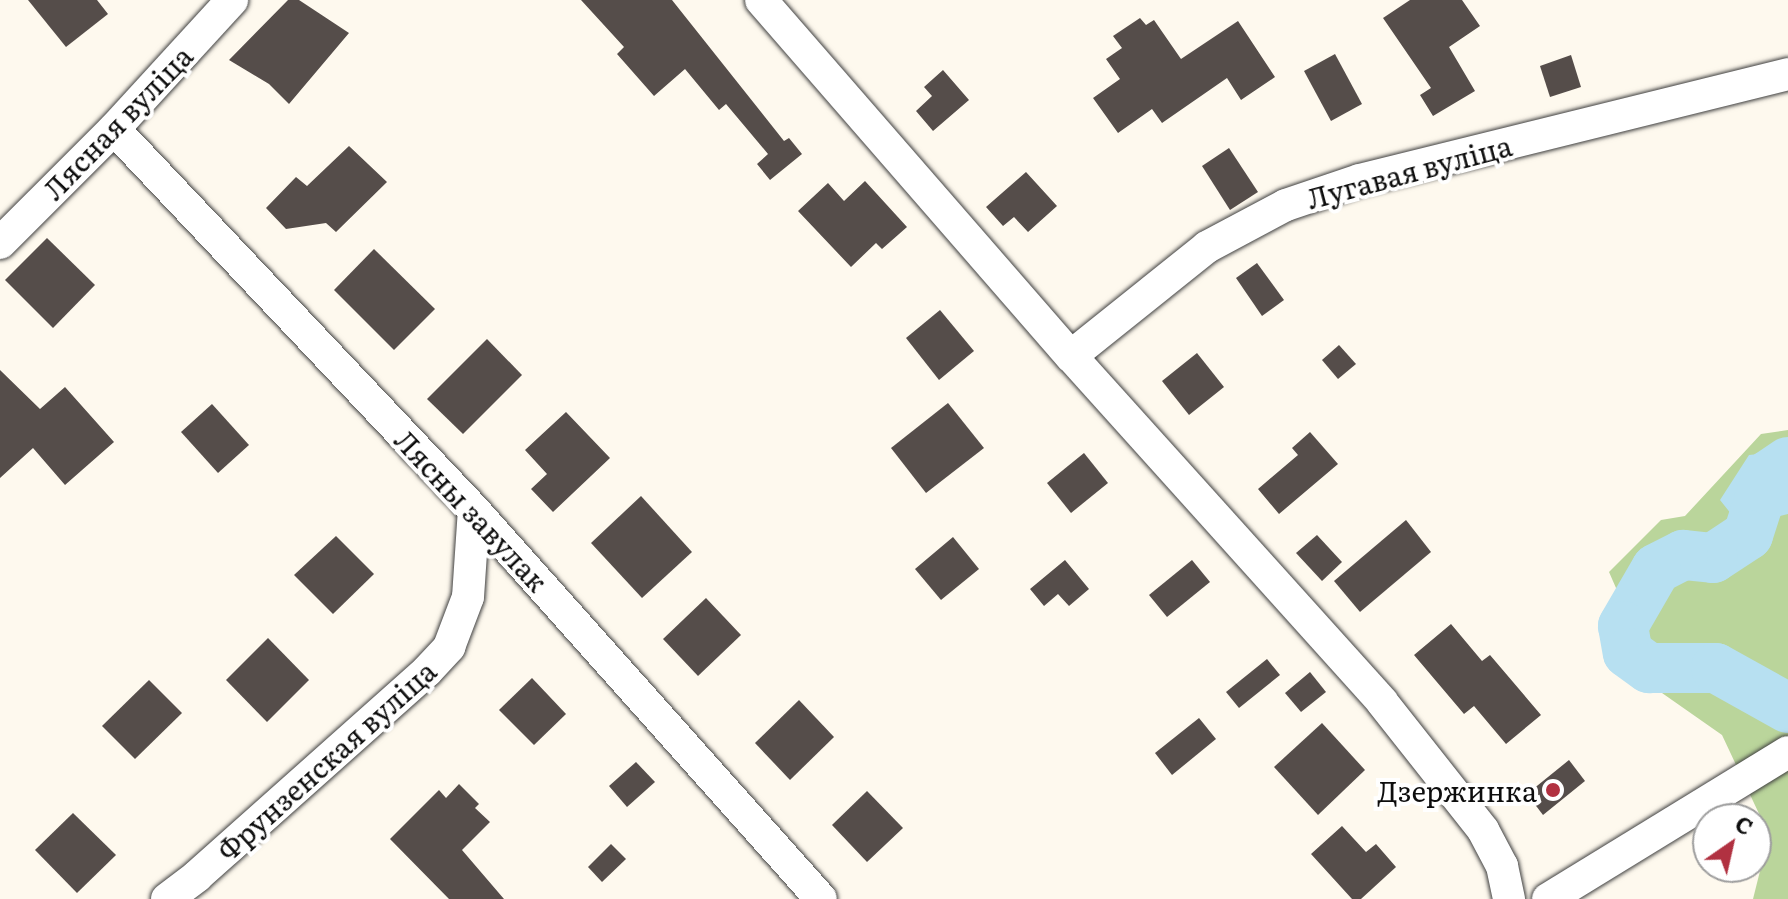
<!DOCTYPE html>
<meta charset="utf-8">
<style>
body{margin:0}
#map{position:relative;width:1788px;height:899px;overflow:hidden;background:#fef9ee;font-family:Literata,serif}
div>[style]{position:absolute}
.forest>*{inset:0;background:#bad59b}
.water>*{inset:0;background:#b7e0f1}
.river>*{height:50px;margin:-25px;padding:0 25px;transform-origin:25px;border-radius:25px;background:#b7e0f1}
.building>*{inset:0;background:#554d4a}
.roads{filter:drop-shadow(0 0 2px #404040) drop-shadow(0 0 2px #404040)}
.minor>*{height:32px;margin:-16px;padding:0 16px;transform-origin:16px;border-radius:16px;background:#fff}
.dots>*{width:22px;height:22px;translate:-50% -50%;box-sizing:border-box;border:4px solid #fff;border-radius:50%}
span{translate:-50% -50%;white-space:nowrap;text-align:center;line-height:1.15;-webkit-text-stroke:8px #fff;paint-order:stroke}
.street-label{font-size:28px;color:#0d0d0d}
.poi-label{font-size:28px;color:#0d0d0d}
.right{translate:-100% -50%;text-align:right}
.north{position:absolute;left:1692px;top:803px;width:80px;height:80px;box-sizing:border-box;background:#fff;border:2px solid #9e9e9e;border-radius:50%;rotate:34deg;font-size:22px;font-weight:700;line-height:32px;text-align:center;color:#0d0d0d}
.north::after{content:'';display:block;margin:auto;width:28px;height:36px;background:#b13141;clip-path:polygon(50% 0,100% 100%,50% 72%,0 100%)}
</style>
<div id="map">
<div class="forest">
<div style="clip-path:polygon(1788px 430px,1788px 899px,1753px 899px,1769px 835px,1722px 735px,1662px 693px,1609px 572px,1661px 520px,1685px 516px,1761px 434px)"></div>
</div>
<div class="water">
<div style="clip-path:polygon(1788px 451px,1788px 514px,1776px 517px,1748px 535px,1720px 500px,1749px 455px)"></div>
</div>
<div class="river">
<div style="left:1788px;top:462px;width:25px;rotate:146deg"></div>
<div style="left:1767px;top:476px;width:62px;rotate:107.9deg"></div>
<div style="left:1748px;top:535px;width:42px;rotate:146.7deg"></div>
<div style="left:1713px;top:558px;width:30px;rotate:-174deg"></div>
<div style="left:1683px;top:555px;width:30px;rotate:153deg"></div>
<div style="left:1656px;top:569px;width:66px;rotate:120.1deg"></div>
<div style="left:1623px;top:626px;width:27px;rotate:80deg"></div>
<div style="left:1628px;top:653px;width:26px;rotate:36deg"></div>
<div style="left:1649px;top:668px;width:67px"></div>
<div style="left:1716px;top:668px;width:82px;rotate:29.1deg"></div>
</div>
<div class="building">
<div style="clip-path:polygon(28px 0,97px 0,108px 14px,66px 47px)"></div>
<div style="clip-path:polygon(288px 0,299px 0,349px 33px,289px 104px,269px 84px,229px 60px)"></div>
<div style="clip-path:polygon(581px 0,672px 0,784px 141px,789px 138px,802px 154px,770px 180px,757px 164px,768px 154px,726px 104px,719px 110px,685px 69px,654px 96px,617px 54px,624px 47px)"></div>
<div style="clip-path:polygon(1410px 0,1462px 0,1480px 26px,1449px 47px,1475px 91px,1433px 116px,1420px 95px,1431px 88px,1383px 18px)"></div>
<div style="clip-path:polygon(1140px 18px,1146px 25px,1154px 20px,1181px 59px,1238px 21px,1275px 77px,1241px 100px,1227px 78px,1162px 123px,1152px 109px,1118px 133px,1093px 98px,1120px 79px,1106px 59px,1122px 48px,1113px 36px)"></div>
<div style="clip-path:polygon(1335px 54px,1362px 104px,1331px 121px,1304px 71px)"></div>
<div style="clip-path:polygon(1571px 55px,1581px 87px,1550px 97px,1540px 66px)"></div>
<div style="clip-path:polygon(943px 70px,969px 100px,933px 131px,916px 111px,932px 96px,924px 87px)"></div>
<div style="clip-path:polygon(349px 146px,387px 182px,336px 232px,326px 223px,286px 229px,266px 208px,296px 177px,307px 186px)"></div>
<div style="clip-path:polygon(1229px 148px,1258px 192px,1230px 210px,1202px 166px)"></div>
<div style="clip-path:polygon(1026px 172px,1057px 206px,1028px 232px,1014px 217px,1003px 226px,986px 207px)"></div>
<div style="clip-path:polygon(865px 181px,907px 227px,882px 249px,876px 243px,851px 267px,798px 211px,828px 183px,844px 201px)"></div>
<div style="clip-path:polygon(47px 238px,95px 285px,53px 328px,5px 280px)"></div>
<div style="clip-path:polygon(374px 249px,435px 309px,394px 350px,334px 290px)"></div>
<div style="clip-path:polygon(1257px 263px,1284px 300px,1262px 316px,1236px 278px)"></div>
<div style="clip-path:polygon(940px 310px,974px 351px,939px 380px,906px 338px)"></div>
<div style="clip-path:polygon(487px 339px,522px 375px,463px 434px,427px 399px)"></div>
<div style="clip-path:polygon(1339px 345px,1356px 364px,1338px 379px,1322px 360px)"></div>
<div style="clip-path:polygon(1197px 353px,1224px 387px,1189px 415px,1162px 381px)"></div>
<div style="clip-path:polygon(0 370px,40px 409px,65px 387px,114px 442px,65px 485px,33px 448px,0 478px)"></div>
<div style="clip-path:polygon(948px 403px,984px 448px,926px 493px,891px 448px)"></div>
<div style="clip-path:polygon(212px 404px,249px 445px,218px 473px,181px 432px)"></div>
<div style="clip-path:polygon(566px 412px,610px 458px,553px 512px,531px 489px,547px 474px,525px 450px)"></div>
<div style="clip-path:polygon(1310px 432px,1338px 464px,1279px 514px,1258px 489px,1298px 455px,1292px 448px)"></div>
<div style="clip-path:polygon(1084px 453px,1108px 483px,1071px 513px,1047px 483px)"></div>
<div style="clip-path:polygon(641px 496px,692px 552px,642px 598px,591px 543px)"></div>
<div style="clip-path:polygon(1406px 520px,1431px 552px,1360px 612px,1334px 581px)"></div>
<div style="clip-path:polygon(1317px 535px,1342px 562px,1322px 581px,1296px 553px)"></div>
<div style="clip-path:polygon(336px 536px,374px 574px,333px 614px,294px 575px)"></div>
<div style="clip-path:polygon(953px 537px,979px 569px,941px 600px,915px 569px)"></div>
<div style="clip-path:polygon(1065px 560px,1089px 589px,1069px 606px,1058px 594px,1044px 606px,1030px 589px)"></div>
<div style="clip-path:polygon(1192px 560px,1210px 582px,1167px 617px,1149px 595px)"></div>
<div style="clip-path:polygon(706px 598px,741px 635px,698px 676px,663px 639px)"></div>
<div style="clip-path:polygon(1451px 624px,1482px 661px,1490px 655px,1541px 715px,1506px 744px,1474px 706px,1464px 714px,1414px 655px)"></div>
<div style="clip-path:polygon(268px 638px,309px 680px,267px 722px,226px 680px)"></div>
<div style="clip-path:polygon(1267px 659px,1280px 675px,1239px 708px,1226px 692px)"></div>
<div style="clip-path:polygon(1310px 672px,1326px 692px,1301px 712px,1285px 693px)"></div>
<div style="clip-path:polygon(532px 678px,566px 714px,534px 745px,499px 710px)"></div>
<div style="clip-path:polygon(149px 680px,182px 713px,135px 759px,102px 726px)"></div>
<div style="clip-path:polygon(799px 700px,834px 737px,790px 780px,755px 743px)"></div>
<div style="clip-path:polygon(1199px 718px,1216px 739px,1172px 775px,1155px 753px)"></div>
<div style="clip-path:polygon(1322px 723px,1365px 770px,1318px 815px,1274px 767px)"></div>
<div style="clip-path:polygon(1569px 760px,1585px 781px,1543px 815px,1527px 794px)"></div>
<div style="clip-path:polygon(636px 762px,655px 782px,627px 807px,609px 786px)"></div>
<div style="clip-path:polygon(459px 784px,479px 804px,475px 808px,490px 822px,462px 850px,504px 899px,449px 899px,390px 839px,439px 790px,446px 798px)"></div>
<div style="clip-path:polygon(867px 791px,903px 828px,867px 862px,832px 825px)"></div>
<div style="clip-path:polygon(73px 813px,116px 855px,77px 893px,35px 850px)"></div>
<div style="clip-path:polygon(1342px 826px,1366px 852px,1376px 844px,1396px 867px,1361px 899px,1352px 899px,1311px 854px)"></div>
<div style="clip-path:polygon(611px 844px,626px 859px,602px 882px,588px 867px)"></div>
</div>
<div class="roads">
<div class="minor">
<div style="left:761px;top:0;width:472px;rotate:49deg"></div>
<div style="left:1071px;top:356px;width:465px;rotate:48deg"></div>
<div style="left:1382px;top:702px;width:163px;rotate:51.7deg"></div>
<div style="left:1483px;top:830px;width:41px;rotate:62.2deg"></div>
<div style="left:1502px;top:866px;width:34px;rotate:78deg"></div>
<div style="left:114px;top:129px;width:524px;rotate:46.62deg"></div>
<div style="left:474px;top:510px;width:521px;rotate:48.27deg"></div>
<div style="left:0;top:243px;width:161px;rotate:-45deg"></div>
<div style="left:114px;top:129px;width:175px;rotate:-47.5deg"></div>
<div style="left:1071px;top:356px;width:174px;rotate:-38.7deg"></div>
<div style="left:1207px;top:247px;width:89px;rotate:-28deg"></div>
<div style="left:1286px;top:205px;width:78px;rotate:-18.7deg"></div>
<div style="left:1360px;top:180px;width:441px;rotate:-13.9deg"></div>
<div style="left:167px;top:899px;width:38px;rotate:-37deg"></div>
<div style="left:197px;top:876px;width:308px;rotate:-41.7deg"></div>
<div style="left:427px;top:671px;width:33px;rotate:-47deg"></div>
<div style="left:449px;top:647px;width:53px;rotate:-69.2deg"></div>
<div style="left:468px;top:597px;width:87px;rotate:-86.1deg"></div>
<div style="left:1548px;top:899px;width:281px;rotate:-31.5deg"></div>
</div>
</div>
<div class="dots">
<div style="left:1553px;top:790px;background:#b13141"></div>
</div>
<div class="street-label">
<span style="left:117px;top:122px;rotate:-46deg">Лясная вуліца</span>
<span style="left:1409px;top:171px;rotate:-15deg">Лугавая вуліца</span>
<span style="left:472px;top:510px;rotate:47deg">Лясны завулак</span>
<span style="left:326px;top:760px;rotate:-42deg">Фрунзенская вуліца</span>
</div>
<div class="poi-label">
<span class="right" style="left:1537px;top:790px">Дзержинка</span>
</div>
<div class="north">С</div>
</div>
